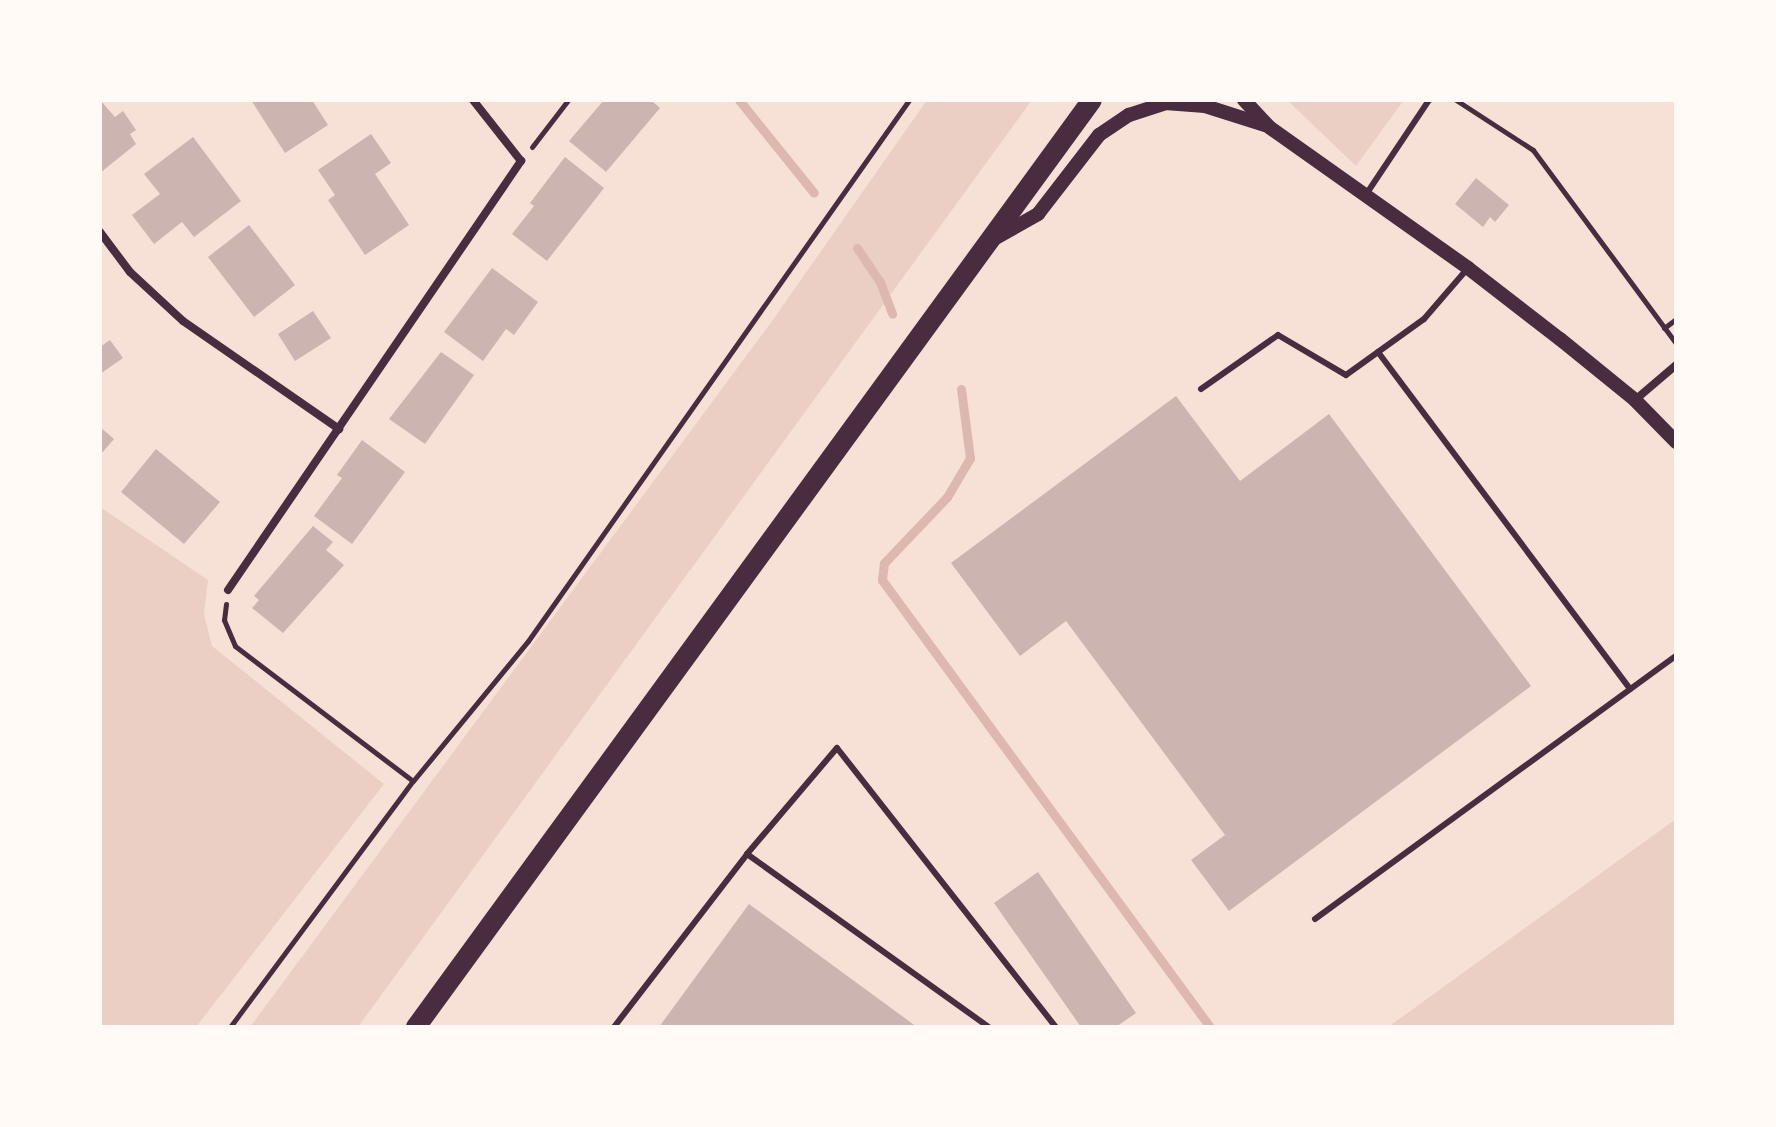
<!DOCTYPE html>
<style>
body{margin:0}
#map{position:relative;width:1776px;height:1127px;overflow:hidden;background:#f7e1d7;font-family:"Exo 2",sans-serif}
div>[style]{position:absolute}
.green>*{inset:0;background:#ebcfc5}
.stream>*{height:9px;margin:-4.5px;padding:0 4.5px;transform-origin:4.5px;border-radius:4.5px;background:#dcb8b0}
.building>*{inset:0;background:#ccb4b1}
.path>*{height:5px;margin:-2.5px;padding:0 2.5px;transform-origin:2.5px;border-radius:2.5px;background:#4a2c40}
.service>*{height:6px;margin:-3px;padding:0 3px;transform-origin:3px;border-radius:3px;background:#4a2c40}
.minor>*{height:8px;margin:-4px;padding:0 4px;transform-origin:4px;border-radius:4px;background:#4a2c40}
.tertiary>*{height:14px;margin:-7px;padding:0 7px;transform-origin:7px;border-radius:7px;background:#4a2c40}
.trunk>*{height:20px;margin:-10px;padding:0 10px;transform-origin:10px;border-radius:10px;background:#4a2c40}
span{translate:-50% -50%;white-space:nowrap;text-align:center;line-height:1.15;-webkit-text-stroke:8px #fffaf5;paint-order:stroke}
.frame{position:absolute;inset:0;border:102px solid #fffaf5;pointer-events:none}
</style>
<div id="map">
<div class="green">
<div style="clip-path:polygon(927px 100px,1032px 100px,358px 1027px,250px 1027px,772px 321px)"></div>
<div style="clip-path:polygon(1287px 100px,1404px 100px,1356px 166px)"></div>
<div style="clip-path:polygon(100px 507px,208px 580px,204px 614px,212px 646px,384px 784px,196px 1027px,100px 1027px)"></div>
<div style="clip-path:polygon(1676px 819px,1676px 1027px,1388px 1027px)"></div>
</div>
<div class="stream">
<div style="left:739px;top:100px;width:119px;rotate:51.1deg"></div>
<div style="left:857px;top:248px;width:41px;rotate:55.9deg"></div>
<div style="left:880px;top:282px;width:34px;rotate:69deg"></div>
<div style="left:961px;top:389px;width:70px;rotate:82.6deg"></div>
<div style="left:970px;top:458px;width:45px;rotate:120.5deg"></div>
<div style="left:947px;top:497px;width:91px;rotate:133.7deg"></div>
<div style="left:884px;top:563px;width:17px;rotate:97deg"></div>
<div style="left:882px;top:580px;width:554px;rotate:53.73deg"></div>
</div>
<div class="building">
<div style="clip-path:polygon(100px 100px,115px 117px,123px 111px,136px 130px,130px 134px,136px 144px,100px 173px)"></div>
<div style="clip-path:polygon(251px 100px,312px 100px,328px 125px,285px 153px)"></div>
<div style="clip-path:polygon(604px 100px,651px 100px,660px 108px,606px 172px,569px 141px)"></div>
<div style="clip-path:polygon(371px 134px,391px 163px,375px 174px,409px 225px,365px 255px,328px 200px,335px 195px,318px 170px)"></div>
<div style="clip-path:polygon(193px 137px,241px 201px,194px 237px,182px 222px,154px 244px,132px 215px,160px 194px,144px 174px)"></div>
<div style="clip-path:polygon(565px 157px,604px 188px,547px 261px,512px 234px,534px 206px,530px 203px)"></div>
<div style="clip-path:polygon(1476px 178px,1509px 205px,1495px 222px,1490px 217px,1483px 227px,1455px 204px)"></div>
<div style="clip-path:polygon(249px 225px,295px 285px,254px 317px,208px 257px)"></div>
<div style="clip-path:polygon(492px 268px,538px 302px,514px 335px,506px 329px,483px 361px,444px 332px)"></div>
<div style="clip-path:polygon(313px 311px,331px 338px,295px 361px,278px 334px)"></div>
<div style="clip-path:polygon(110px 340px,123px 358px,100px 374px,100px 347px)"></div>
<div style="clip-path:polygon(441px 352px,474px 375px,425px 444px,389px 419px)"></div>
<div style="clip-path:polygon(1176px 396px,1240px 481px,1329px 414px,1531px 686px,1229px 911px,1191px 860px,1225px 835px,1066px 621px,1020px 656px,951px 563px)"></div>
<div style="clip-path:polygon(100px 427px,114px 439px,100px 455px)"></div>
<div style="clip-path:polygon(362px 440px,405px 472px,352px 544px,314px 516px,342px 478px,337px 475px)"></div>
<div style="clip-path:polygon(156px 449px,220px 502px,184px 544px,121px 492px)"></div>
<div style="clip-path:polygon(313px 526px,333px 542px,326px 550px,344px 565px,283px 633px,252px 608px,259px 600px,254px 596px)"></div>
<div style="clip-path:polygon(1038px 872px,1136px 1013px,1116px 1027px,1081px 1027px,994px 903px)"></div>
<div style="clip-path:polygon(749px 904px,917px 1027px,659px 1027px)"></div>
</div>
<div class="path">
<div style="left:1456px;top:100px;width:92px;rotate:33deg"></div>
<div style="left:1533px;top:150px;width:240px;rotate:53.5deg"></div>
<div style="left:532px;top:147px;width:59px;rotate:-52.5deg"></div>
<div style="left:1664px;top:328px;width:15px;rotate:-37deg"></div>
<div style="left:226px;top:604px;width:16px;rotate:97deg"></div>
<div style="left:224px;top:620px;width:28px;rotate:67deg"></div>
<div style="left:235px;top:646px;width:223px;rotate:37.2deg"></div>
<div style="left:230px;top:1027px;width:307px;rotate:-53.4deg"></div>
<div style="left:413px;top:781px;width:181px;rotate:-50.6deg"></div>
<div style="left:528px;top:641px;width:662px;rotate:-54.84deg"></div>
</div>
<div class="service">
<div style="left:1365px;top:196px;width:115px;rotate:-56.3deg"></div>
<div style="left:1378px;top:352px;width:421px;rotate:53.2deg"></div>
<div style="left:1201px;top:389px;width:94px;rotate:-35deg"></div>
<div style="left:1278px;top:335px;width:79px;rotate:30.5deg"></div>
<div style="left:1346px;top:375px;width:96px;rotate:-35.7deg"></div>
<div style="left:1424px;top:319px;width:67px;rotate:-49.2deg"></div>
<div style="left:747px;top:854px;width:297px;rotate:35.6deg"></div>
<div style="left:1315px;top:919px;width:447px;rotate:-36.1deg"></div>
<div style="left:614px;top:1027px;width:218px;rotate:-52.4deg"></div>
<div style="left:747px;top:854px;width:139px;rotate:-49.7deg"></div>
<div style="left:837px;top:748px;width:355px;rotate:51.9deg"></div>
</div>
<div class="minor">
<div style="left:100px;top:232px;width:50px;rotate:53.1deg"></div>
<div style="left:130px;top:272px;width:72px;rotate:42.8deg"></div>
<div style="left:183px;top:321px;width:190px;rotate:34.7deg"></div>
<div style="left:1635px;top:400px;width:54px;rotate:-40.5deg"></div>
<div style="left:228px;top:590px;width:520px;rotate:-55.67deg"></div>
<div style="left:521px;top:161px;width:78px;rotate:-128.2deg"></div>
</div>
<div class="tertiary">
<div style="left:1244px;top:100px;width:37px;rotate:47deg"></div>
<div style="left:1269px;top:127px;width:244px;rotate:35.3deg"></div>
<div style="left:1468px;top:268px;width:116px;rotate:37.7deg"></div>
<div style="left:1560px;top:339px;width:97px;rotate:39.1deg"></div>
<div style="left:1635px;top:400px;width:59px;rotate:45.7deg"></div>
<div style="left:994px;top:239px;width:51px;rotate:-29.6deg"></div>
<div style="left:1038px;top:214px;width:100px;rotate:-52.3deg"></div>
<div style="left:1099px;top:135px;width:36px;rotate:-34deg"></div>
<div style="left:1129px;top:115px;width:38px;rotate:-18deg"></div>
<div style="left:1165px;top:103px;width:40px;rotate:4.3deg"></div>
<div style="left:1205px;top:106px;width:63px;rotate:17.6deg"></div>
</div>
<div class="trunk">
<div style="left:416px;top:1027px;width:1147px;rotate:-53.9deg"></div>
</div>
<div class="frame"></div>
</div>
